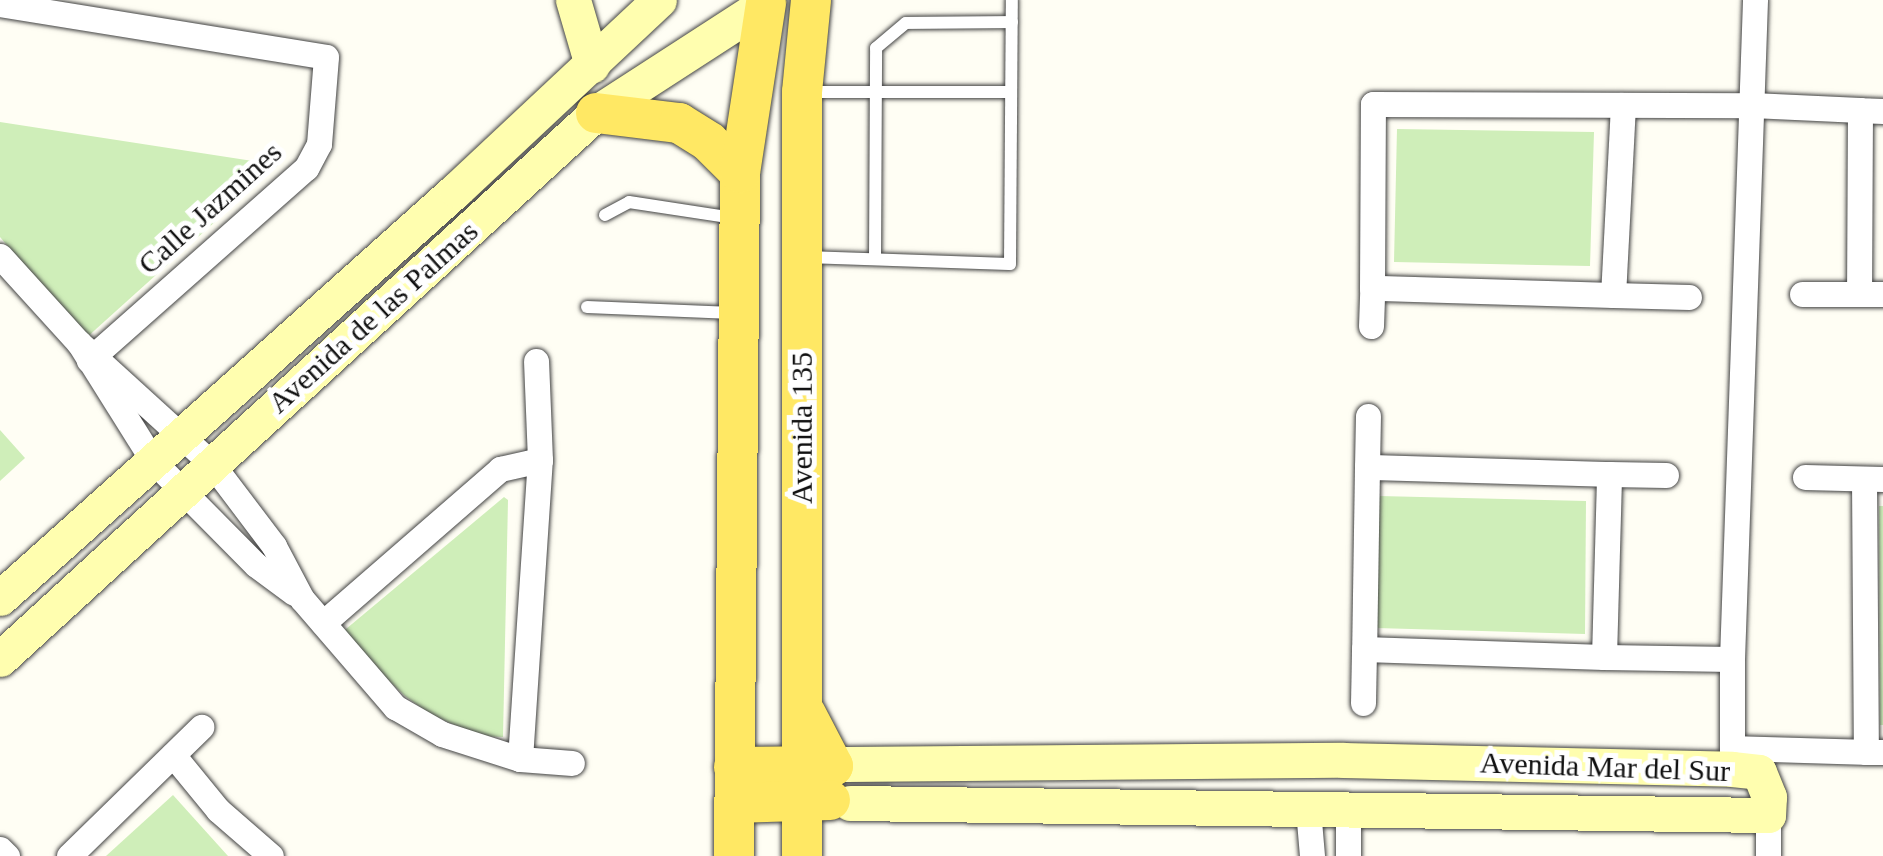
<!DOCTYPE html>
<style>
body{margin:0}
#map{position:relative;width:1883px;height:856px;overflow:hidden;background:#fffef4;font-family:Georgia,serif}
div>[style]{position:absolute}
.green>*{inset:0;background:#cfeeb9}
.roads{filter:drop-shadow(0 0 2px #434343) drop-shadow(0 0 2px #434343)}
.lane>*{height:12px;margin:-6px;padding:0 6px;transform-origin:6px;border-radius:6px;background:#fff}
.street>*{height:25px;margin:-12.5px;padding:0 12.5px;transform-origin:12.5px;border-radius:12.5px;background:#fff}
.secondary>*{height:35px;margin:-17.5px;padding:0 17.5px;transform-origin:17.5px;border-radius:17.5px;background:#fffeaf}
.primary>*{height:40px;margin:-20px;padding:0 20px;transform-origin:20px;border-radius:20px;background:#ffe864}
span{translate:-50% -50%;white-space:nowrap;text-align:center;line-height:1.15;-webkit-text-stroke:10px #fff;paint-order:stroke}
.street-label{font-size:30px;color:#101010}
</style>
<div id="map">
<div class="green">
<div style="clip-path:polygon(0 122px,278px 165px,85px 339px,0 237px)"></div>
<div style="clip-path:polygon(1397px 129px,1594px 132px,1590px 266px,1394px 262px)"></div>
<div style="clip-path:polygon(0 430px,25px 458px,0 481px)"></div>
<div style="clip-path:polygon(1379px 496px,1586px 501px,1585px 634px,1376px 628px)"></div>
<div style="clip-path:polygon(504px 497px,508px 500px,503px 737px,479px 736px,430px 714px,405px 696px,340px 634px)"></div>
<div style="clip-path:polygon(1879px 506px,1883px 506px,1883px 725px,1880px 725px)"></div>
<div style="clip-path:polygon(173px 795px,228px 856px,106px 856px)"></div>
</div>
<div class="roads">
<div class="lane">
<div style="left:809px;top:92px;width:202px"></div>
<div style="left:605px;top:215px;width:27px;rotate:-28deg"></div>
<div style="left:629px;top:202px;width:105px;rotate:8.7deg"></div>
<div style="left:805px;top:257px;width:205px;rotate:2deg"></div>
<div style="left:1010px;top:264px;width:264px;rotate:-89.6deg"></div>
<div style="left:875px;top:259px;width:211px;rotate:-89.7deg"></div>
<div style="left:876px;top:48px;width:39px;rotate:-40deg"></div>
<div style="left:906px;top:23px;width:106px;rotate:-0.5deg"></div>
<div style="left:587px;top:307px;width:146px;rotate:2.4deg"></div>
</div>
<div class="street">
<div style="left:0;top:4px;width:330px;rotate:9.2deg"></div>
<div style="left:326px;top:57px;width:87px;rotate:94.6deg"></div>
<div style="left:319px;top:144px;width:27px;rotate:118deg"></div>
<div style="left:306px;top:168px;width:290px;rotate:138.5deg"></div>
<div style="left:1623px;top:105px;width:190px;rotate:93deg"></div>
<div style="left:1613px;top:295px;width:241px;rotate:-178.3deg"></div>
<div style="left:1372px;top:288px;width:184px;rotate:-89.7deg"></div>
<div style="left:1373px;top:104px;width:379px;rotate:0.2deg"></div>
<div style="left:1752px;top:105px;width:108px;rotate:2.7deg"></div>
<div style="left:1883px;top:111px;width:23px;rotate:-178deg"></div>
<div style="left:1860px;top:110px;width:184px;rotate:90.3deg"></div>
<div style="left:1859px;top:294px;width:24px"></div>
<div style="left:0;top:256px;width:118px;rotate:47.8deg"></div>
<div style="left:79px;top:343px;width:139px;rotate:57.9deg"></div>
<div style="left:153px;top:461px;width:146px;rotate:45.3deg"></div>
<div style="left:256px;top:565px;width:47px;rotate:36.4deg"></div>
<div style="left:1802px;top:294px;width:57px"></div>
<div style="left:1613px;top:295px;width:76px;rotate:1.5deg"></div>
<div style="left:1371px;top:326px;width:38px;rotate:-88deg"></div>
<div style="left:79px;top:343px;width:180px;rotate:42.3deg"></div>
<div style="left:212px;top:464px;width:103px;rotate:52.9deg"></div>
<div style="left:274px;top:546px;width:60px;rotate:62.2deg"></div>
<div style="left:302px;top:599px;width:143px;rotate:49.3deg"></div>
<div style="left:395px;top:707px;width:54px;rotate:29.9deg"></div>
<div style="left:442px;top:734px;width:82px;rotate:17.8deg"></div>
<div style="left:520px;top:759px;width:52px;rotate:4.4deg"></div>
<div style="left:1367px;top:467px;width:51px;rotate:-88.9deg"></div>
<div style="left:1609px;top:474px;width:57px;rotate:1deg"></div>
<div style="left:1805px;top:477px;width:78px;rotate:1.5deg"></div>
<div style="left:1864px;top:479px;width:273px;rotate:89.6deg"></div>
<div style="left:1866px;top:752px;width:17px"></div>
<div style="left:323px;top:623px;width:235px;rotate:-41deg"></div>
<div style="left:500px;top:469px;width:41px;rotate:-12.7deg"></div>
<div style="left:1604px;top:657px;width:183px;rotate:-88.4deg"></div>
<div style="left:1609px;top:474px;width:242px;rotate:-178.3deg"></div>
<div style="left:1367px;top:467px;width:182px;rotate:90.9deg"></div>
<div style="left:1364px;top:649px;width:240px;rotate:1.9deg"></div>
<div style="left:1604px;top:657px;width:128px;rotate:0.9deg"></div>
<div style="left:1732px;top:659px;width:110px;rotate:90deg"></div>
<div style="left:1732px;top:659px;width:659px;rotate:-88deg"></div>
<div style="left:1363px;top:703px;width:54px;rotate:-88.9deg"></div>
<div style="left:1733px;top:748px;width:133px;rotate:1.7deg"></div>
<div style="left:173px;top:755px;width:71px;rotate:50.7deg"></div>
<div style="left:218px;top:810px;width:70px;rotate:41deg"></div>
<div style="left:520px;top:759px;width:300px;rotate:-86.2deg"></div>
<div style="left:540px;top:460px;width:99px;rotate:-92.3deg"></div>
<div style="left:1308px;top:809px;width:47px;rotate:85.1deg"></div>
<div style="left:0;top:849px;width:10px;rotate:45deg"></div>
<div style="left:69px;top:856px;width:185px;rotate:-44.3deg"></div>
<div style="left:1348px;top:856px;width:47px;rotate:-90deg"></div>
<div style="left:1768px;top:856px;width:41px;rotate:-90deg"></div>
</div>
<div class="secondary">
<div style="left:573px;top:0;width:68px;rotate:73.7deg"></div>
<div style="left:0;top:598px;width:612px;rotate:-41.82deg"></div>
<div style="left:456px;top:190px;width:278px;rotate:-43.1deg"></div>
<div style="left:0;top:659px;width:808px;rotate:-42.49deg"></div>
<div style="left:596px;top:113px;width:202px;rotate:-32.9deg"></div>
<div style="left:846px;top:764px;width:497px;rotate:-0.5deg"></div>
<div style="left:1343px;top:760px;width:389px;rotate:1.3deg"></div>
<div style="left:1732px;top:769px;width:27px;rotate:6deg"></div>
<div style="left:1759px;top:772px;width:27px;rotate:68deg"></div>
<div style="left:1769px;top:797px;width:18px;rotate:93deg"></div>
<div style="left:1768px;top:815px;width:918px;rotate:-179.25deg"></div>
</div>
<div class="primary">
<div style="left:596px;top:113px;width:84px;rotate:6.9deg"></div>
<div style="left:679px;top:123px;width:36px;rotate:32deg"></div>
<div style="left:709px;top:142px;width:44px;rotate:45deg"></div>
<div style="left:734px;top:767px;width:99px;rotate:-0.6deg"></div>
<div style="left:833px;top:766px;width:59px;rotate:-117.4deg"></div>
<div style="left:734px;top:803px;width:96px;rotate:-1.8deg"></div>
<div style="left:734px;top:856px;width:683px;rotate:-89.5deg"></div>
<div style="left:740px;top:173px;width:172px;rotate:-81.3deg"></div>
<div style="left:802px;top:856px;width:764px;rotate:-90deg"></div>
<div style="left:802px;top:92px;width:92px;rotate:-84.4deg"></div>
</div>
</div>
<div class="street-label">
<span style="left:210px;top:208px;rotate:-42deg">Calle Jazmines</span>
<span style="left:373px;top:317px;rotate:-42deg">Avenida de las Palmas</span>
<span style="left:802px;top:428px;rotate:-90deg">Avenida 135</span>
<span style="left:1605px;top:767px;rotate:2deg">Avenida Mar del Sur</span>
</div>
</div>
